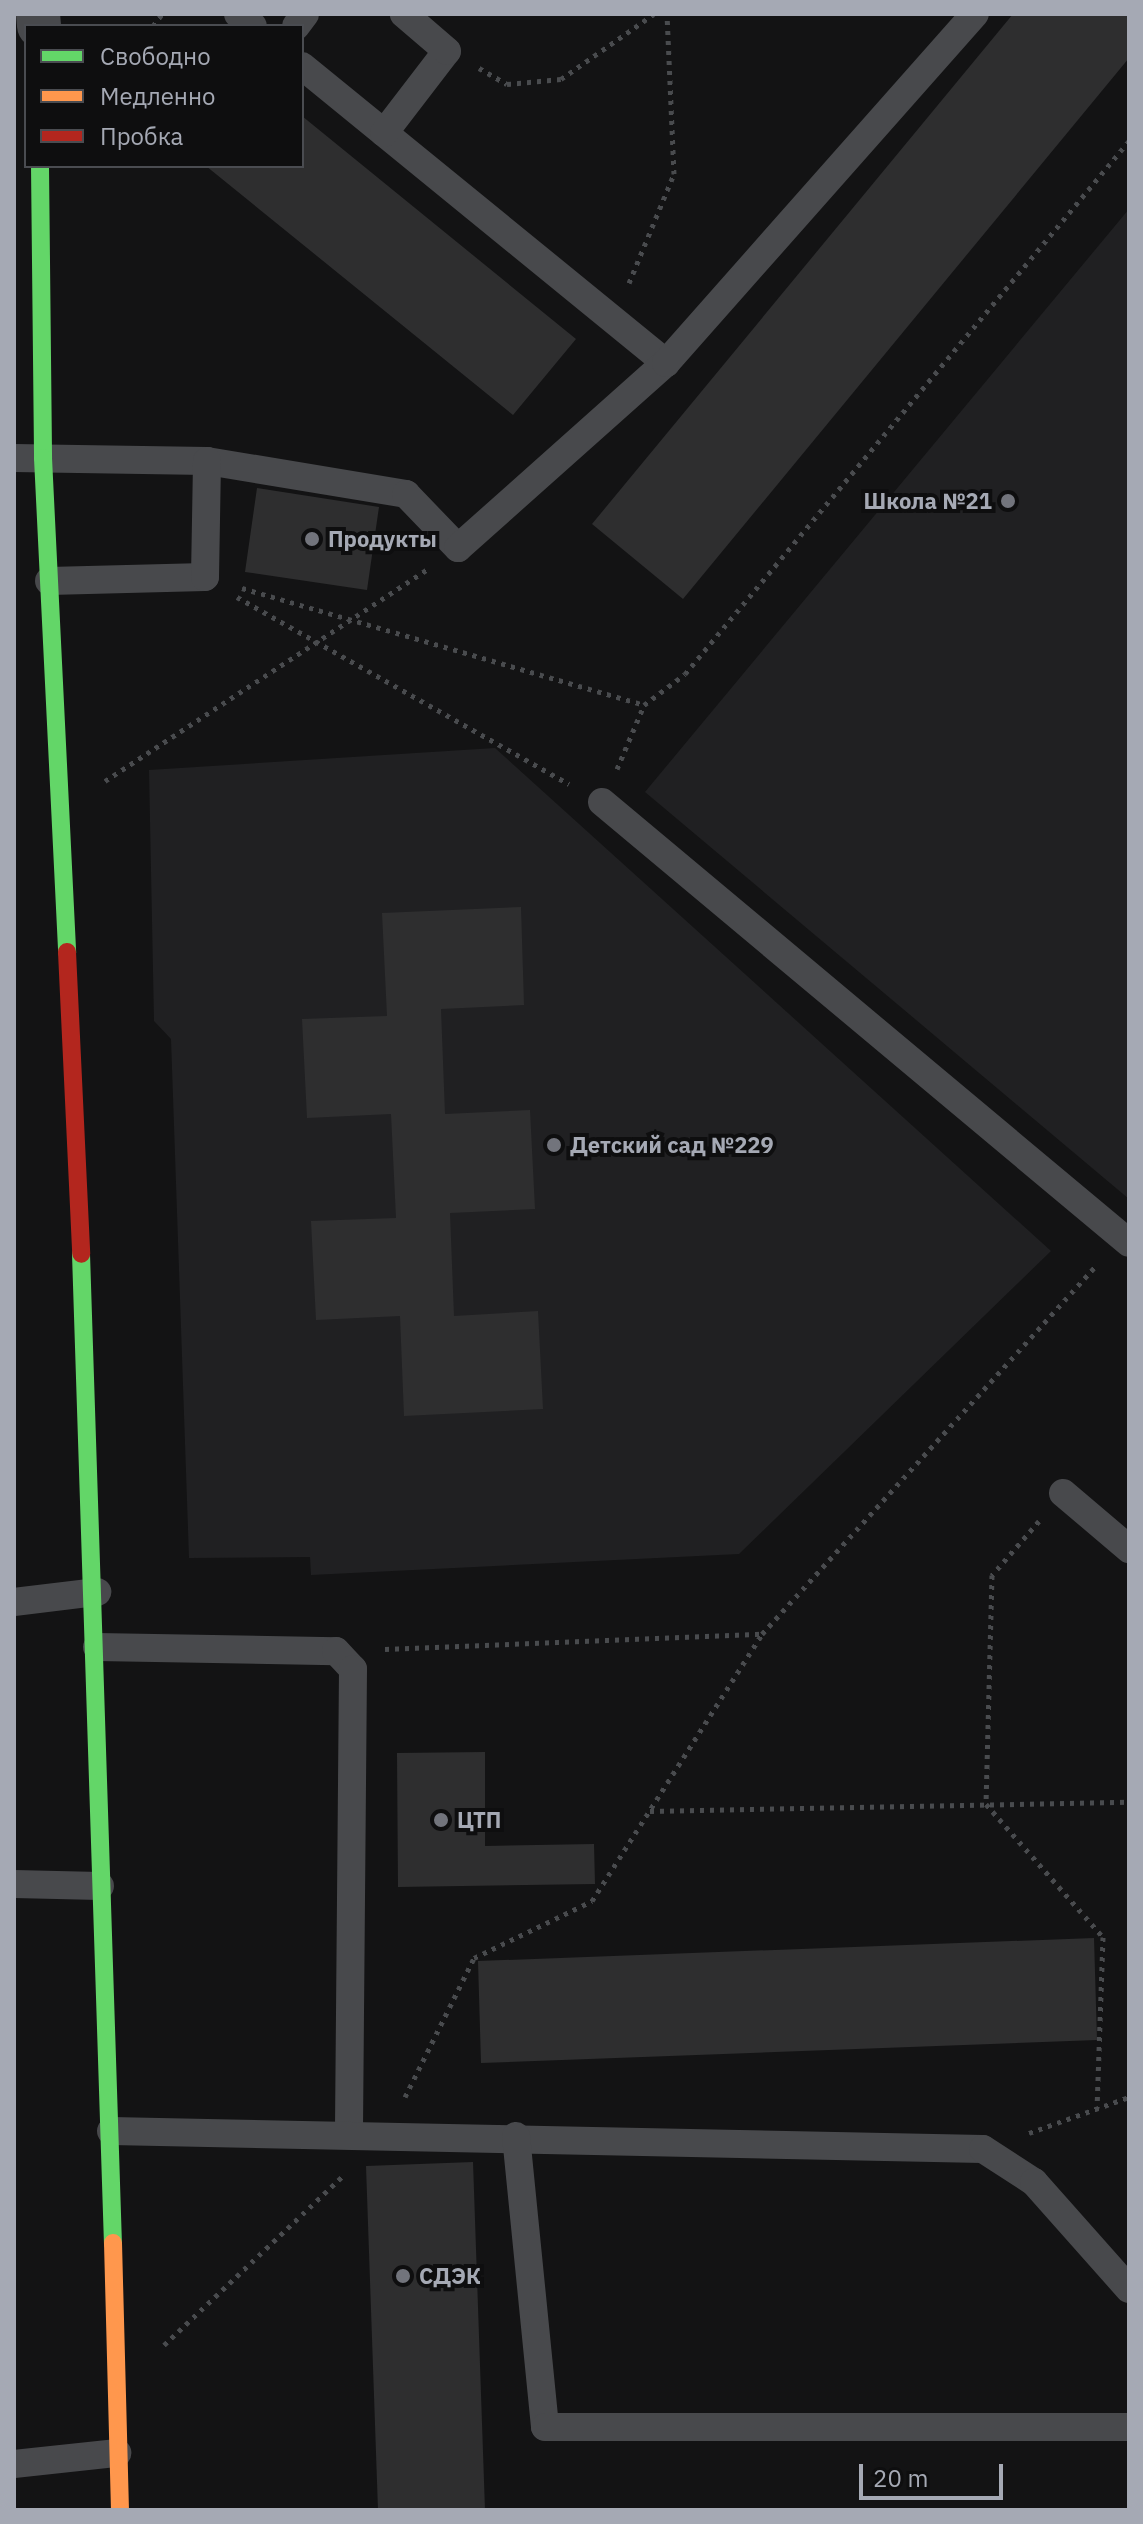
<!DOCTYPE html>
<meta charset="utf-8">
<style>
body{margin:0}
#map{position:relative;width:1143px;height:2524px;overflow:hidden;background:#131314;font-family:"IBM Plex Sans",sans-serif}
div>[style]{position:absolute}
.built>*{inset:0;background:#202022}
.building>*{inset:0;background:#2e2e2f}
.path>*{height:5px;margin-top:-2.5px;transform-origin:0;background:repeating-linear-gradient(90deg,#494b4e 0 4px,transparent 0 10px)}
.lane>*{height:28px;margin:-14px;padding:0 14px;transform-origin:14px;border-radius:14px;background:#48494c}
.street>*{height:44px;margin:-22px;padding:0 22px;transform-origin:22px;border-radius:22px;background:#48494c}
.fast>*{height:18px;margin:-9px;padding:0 9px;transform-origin:9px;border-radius:9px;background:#63d668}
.slow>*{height:18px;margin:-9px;padding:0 9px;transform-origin:9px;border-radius:9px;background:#ff974d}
.jam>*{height:18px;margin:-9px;padding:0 9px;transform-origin:9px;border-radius:9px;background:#b3261e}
.dots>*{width:22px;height:22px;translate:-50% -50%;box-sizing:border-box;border:4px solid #0e0e0f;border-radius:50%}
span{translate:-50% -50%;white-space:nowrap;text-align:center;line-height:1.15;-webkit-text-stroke:8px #0e0e0f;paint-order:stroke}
.poi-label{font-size:22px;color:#a5a9b4;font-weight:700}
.right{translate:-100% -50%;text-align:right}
.left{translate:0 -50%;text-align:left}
.frame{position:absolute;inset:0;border:16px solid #a5a9b4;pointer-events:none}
.legend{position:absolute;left:24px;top:24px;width:280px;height:144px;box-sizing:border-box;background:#0e0e0f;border:2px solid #4a4c51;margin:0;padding:10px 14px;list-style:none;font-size:24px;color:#a5a9b4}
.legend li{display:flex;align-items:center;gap:16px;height:40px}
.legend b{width:40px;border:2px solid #4a4c51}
.scale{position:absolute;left:859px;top:2464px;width:144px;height:36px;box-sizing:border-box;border:4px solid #a5a9b4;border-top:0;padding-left:10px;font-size:24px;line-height:28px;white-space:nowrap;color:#a5a9b4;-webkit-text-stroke:6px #0e0e0f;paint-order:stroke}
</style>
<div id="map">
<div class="built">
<div style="clip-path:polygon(1129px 209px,1129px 1199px,645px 792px)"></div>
<div style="clip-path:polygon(495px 748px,1051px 1251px,739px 1554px,311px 1575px,310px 1557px,189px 1558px,171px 1039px,154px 1021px,149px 770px)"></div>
</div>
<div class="building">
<div style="clip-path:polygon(1013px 14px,1129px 14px,1129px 58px,683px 599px,592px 524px)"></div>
<div style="clip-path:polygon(302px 116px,576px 339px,513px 415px,206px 166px,302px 166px)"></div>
<div style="clip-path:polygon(257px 488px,379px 507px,367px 590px,245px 572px)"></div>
<div style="clip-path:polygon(521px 907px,524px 1005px,441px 1009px,445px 1114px,530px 1110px,535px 1209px,450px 1213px,454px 1316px,538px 1311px,543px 1409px,404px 1416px,400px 1316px,316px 1320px,311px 1221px,396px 1218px,391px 1114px,307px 1118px,302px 1019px,387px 1016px,382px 913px)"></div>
<div style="clip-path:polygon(485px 1752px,485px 1846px,594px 1844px,595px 1884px,398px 1887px,397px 1753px)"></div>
<div style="clip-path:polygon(1094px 1938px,1097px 2040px,481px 2063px,478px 1961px)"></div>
<div style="clip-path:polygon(473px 2162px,485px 2510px,378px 2510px,366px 2166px)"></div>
</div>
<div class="path">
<div style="left:153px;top:26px;width:15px;rotate:-53deg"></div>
<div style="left:479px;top:68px;width:32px;rotate:30deg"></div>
<div style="left:507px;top:84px;width:54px;rotate:-5.3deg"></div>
<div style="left:561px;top:79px;width:113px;rotate:-35deg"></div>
<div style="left:629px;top:283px;width:118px;rotate:-67.6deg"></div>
<div style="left:674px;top:174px;width:160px;rotate:-92.5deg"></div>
<div style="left:242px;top:588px;width:419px;rotate:16.2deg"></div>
<div style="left:644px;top:705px;width:51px;rotate:-37.1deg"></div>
<div style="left:685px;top:674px;width:694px;rotate:-50.21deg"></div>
<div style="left:237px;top:597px;width:381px;rotate:29.4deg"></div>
<div style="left:617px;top:769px;width:69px;rotate:-67.1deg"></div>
<div style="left:105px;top:781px;width:386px;rotate:-33.3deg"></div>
<div style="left:1039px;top:1521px;width:72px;rotate:131deg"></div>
<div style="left:992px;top:1575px;width:229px;rotate:91.5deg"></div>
<div style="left:986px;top:1804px;width:177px;rotate:48.7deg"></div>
<div style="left:1103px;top:1937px;width:171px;rotate:92deg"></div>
<div style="left:385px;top:1649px;width:377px;rotate:-2.3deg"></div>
<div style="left:650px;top:1811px;width:479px;rotate:-1.1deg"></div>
<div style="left:405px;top:2097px;width:155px;rotate:-63.6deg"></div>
<div style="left:474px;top:1958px;width:131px;rotate:-25.8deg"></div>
<div style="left:592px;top:1901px;width:317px;rotate:-57.5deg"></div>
<div style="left:762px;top:1634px;width:499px;rotate:-47.8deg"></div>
<div style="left:1029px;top:2133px;width:106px;rotate:-19.8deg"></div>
<div style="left:164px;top:2345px;width:246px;rotate:-43.4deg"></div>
</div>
<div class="lane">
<div style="left:238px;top:14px;width:19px;rotate:39deg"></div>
<div style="left:296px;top:26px;width:15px;rotate:-53deg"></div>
<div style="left:302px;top:66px;width:470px;rotate:39.2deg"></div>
<div style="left:384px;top:133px;width:103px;rotate:-52.5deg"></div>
<div style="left:447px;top:51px;width:57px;rotate:-139.3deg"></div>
<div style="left:14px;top:458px;width:193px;rotate:0.9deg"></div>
<div style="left:207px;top:461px;width:202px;rotate:9.4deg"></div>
<div style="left:406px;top:494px;width:75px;rotate:46.1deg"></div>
<div style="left:458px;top:548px;width:278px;rotate:-41.7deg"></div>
<div style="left:666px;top:363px;width:466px;rotate:-48.5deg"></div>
<div style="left:49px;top:581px;width:156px;rotate:-1.5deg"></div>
<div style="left:205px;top:577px;width:116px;rotate:-89deg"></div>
<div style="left:602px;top:802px;width:687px;rotate:39.92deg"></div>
<div style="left:1063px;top:1493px;width:87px;rotate:40.3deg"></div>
<div style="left:14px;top:1602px;width:84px;rotate:-6.9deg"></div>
<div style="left:97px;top:1647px;width:239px;rotate:1deg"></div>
<div style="left:336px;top:1651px;width:25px;rotate:47deg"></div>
<div style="left:353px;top:1669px;width:465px;rotate:90.5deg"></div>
<div style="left:14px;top:1884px;width:86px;rotate:1.3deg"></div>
<div style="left:111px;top:2131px;width:872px;rotate:1.18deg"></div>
<div style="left:983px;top:2149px;width:61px;rotate:32.9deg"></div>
<div style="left:1034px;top:2182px;width:143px;rotate:48.4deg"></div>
<div style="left:516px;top:2136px;width:292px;rotate:84.3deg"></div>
<div style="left:545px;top:2427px;width:584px"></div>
<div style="left:14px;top:2464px;width:104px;rotate:-6.1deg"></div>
</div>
<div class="street">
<div style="left:38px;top:14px;width:12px;rotate:85deg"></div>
</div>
<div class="fast">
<div style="left:40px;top:166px;width:292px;rotate:89.4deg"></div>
<div style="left:43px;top:458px;width:495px;rotate:87.2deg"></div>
<div style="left:81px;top:1254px;width:990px;rotate:88.15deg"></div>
</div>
<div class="slow">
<div style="left:113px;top:2243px;width:267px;rotate:88.5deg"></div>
</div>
<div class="jam">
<div style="left:67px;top:952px;width:302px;rotate:87.3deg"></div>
</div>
<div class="dots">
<div style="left:1008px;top:501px;background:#72747c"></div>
<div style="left:312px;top:539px;background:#72747c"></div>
<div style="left:554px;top:1145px;background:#72747c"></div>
<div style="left:441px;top:1820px;background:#72747c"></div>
<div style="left:403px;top:2276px;background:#72747c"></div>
</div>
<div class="poi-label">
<span class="right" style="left:992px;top:501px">Школа №21</span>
<span class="left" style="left:328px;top:539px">Продукты</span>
<span class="left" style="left:570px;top:1145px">Детский сад №229</span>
<span class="left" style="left:457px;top:1820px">ЦТП</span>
<span class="left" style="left:419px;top:2276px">СДЭК</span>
</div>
<div class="frame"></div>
<ul class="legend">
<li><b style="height:10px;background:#63d668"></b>Свободно</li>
<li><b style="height:10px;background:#ff974d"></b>Медленно</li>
<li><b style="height:10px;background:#b3261e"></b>Пробка</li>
</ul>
<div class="scale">20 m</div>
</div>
